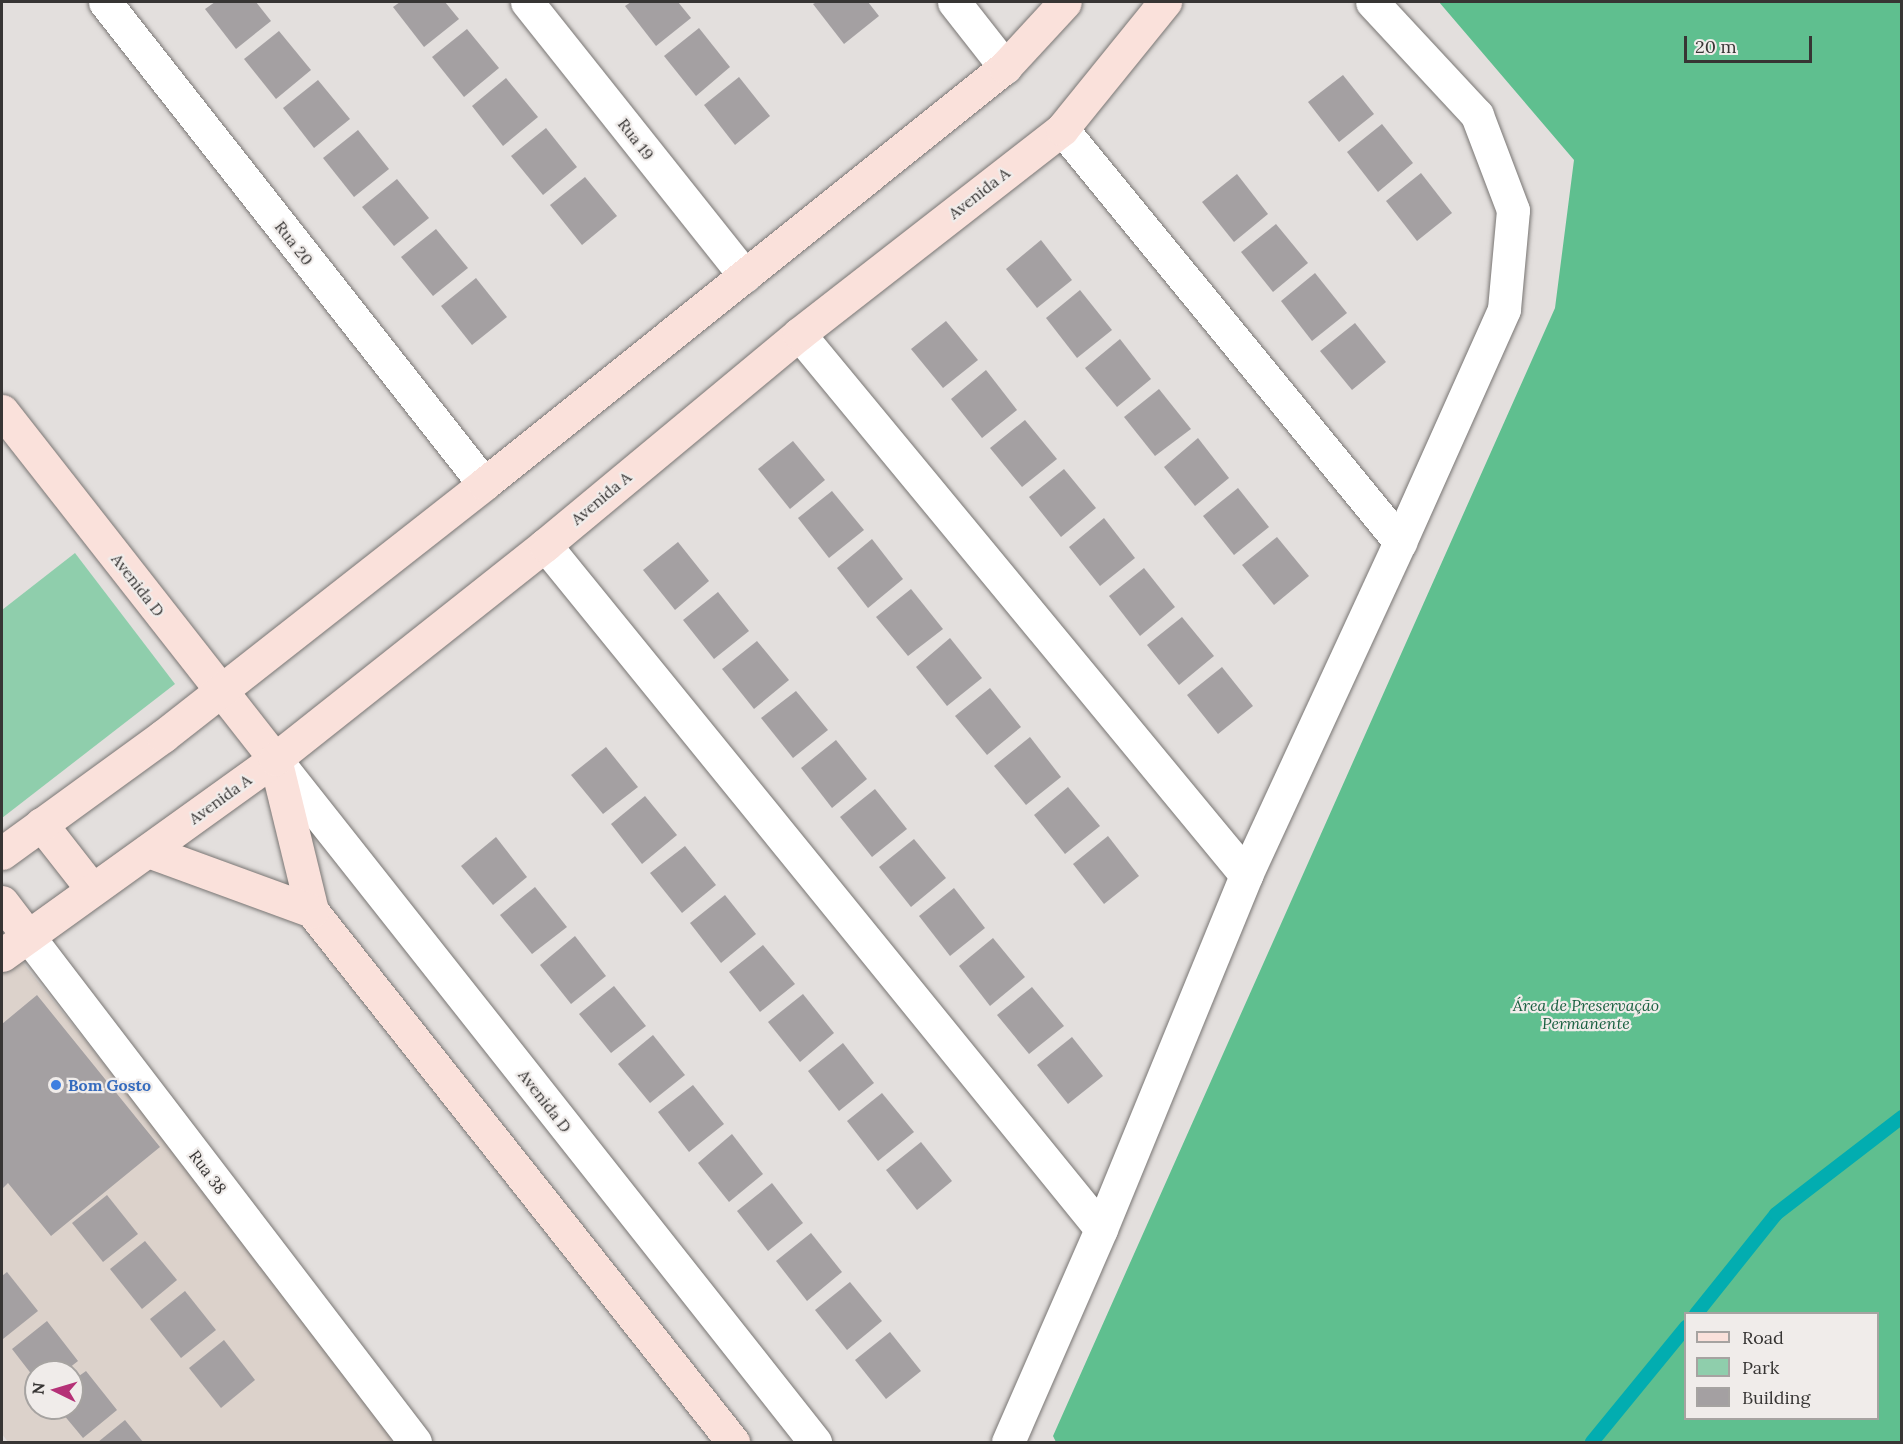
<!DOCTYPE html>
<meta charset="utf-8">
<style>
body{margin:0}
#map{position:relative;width:1903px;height:1444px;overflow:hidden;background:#e3dfdd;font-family:Lora,serif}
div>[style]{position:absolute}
.built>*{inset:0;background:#dcd2cb}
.green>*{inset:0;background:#8fceac}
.forest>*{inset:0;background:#5fbf8f}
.stream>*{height:14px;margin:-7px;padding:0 7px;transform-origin:7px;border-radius:7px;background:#02adb0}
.building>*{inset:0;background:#a4a0a2}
.roads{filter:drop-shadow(0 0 2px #797674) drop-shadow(0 0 2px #797674)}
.street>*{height:33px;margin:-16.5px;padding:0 16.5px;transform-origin:16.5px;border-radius:16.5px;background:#fff}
.secondary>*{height:33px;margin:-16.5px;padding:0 16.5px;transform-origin:16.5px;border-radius:16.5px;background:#fae1db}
.dots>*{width:16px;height:16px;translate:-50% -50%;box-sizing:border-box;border:3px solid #f0ecea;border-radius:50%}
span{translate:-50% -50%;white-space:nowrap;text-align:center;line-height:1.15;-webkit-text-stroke:4.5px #f0ecea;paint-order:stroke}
.street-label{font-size:16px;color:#373534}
.park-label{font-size:16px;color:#196041;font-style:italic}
.shop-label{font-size:16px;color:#366cbe;font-weight:700}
.left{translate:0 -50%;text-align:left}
.frame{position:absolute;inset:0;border:3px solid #373534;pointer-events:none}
.legend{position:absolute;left:1684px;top:1312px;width:195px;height:108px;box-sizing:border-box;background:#f0ecea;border:2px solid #a6a3a1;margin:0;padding:8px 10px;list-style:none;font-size:18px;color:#373534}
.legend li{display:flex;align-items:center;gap:12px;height:30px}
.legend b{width:30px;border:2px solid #a6a3a1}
.north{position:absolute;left:24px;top:1360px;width:60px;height:60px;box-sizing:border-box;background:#f0ecea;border:2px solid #a6a3a1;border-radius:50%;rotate:275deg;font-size:16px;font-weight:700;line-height:24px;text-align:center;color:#373534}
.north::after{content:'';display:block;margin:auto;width:21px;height:27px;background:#b53177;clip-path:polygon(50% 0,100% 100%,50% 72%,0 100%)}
.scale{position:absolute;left:1684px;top:36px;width:128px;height:27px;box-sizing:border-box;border:3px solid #373534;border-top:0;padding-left:8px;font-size:18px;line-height:21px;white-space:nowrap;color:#373534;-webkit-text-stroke:4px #f0ecea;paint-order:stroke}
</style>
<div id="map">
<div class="built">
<div style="clip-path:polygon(evenodd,19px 958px,408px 1442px,8px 1442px,2px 1434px,2px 972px,19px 958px,36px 1372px,72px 1372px,72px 1408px,36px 1408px,36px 1372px)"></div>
</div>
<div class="green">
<div style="clip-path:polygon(75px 553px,175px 684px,2px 818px,2px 610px)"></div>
</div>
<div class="forest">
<div style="clip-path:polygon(evenodd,1439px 2px,1901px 2px,1901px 1442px,1056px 1442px,1053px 1436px,1555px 308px,1574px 160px,1439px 2px,1686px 1314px,1878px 1314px,1878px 1418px,1686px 1418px,1686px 1314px)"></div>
</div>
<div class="stream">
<div style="left:1696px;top:1314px;width:128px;rotate:-51.3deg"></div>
<div style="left:1776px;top:1214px;width:159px;rotate:-37.6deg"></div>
<div style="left:1592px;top:1442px;width:149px;rotate:-50.7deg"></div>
</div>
<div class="building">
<div style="clip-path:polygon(215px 2px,256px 2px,271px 21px,236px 49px,205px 9px)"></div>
<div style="clip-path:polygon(400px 2px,445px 2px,459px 19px,424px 47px,393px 7px)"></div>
<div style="clip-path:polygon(631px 2px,678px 2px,691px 18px,656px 46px,625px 6px)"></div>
<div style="clip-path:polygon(817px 2px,868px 2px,879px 16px,844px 44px,813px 4px)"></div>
<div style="clip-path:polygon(699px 28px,730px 67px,696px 96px,664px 56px)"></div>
<div style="clip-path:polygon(467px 29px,499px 68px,464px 97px,432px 57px)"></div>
<div style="clip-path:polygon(279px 31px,311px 70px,276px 99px,244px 59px)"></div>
<div style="clip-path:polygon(1343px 75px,1374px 114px,1339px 142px,1308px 102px)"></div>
<div style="clip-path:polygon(739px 77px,770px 116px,735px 145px,704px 105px)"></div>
<div style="clip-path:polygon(506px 78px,538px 117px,503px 146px,472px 106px)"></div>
<div style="clip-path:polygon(318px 80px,350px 119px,314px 148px,283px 108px)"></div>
<div style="clip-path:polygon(1382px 124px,1413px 163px,1378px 192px,1347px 152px)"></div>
<div style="clip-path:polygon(546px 128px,577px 167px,543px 195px,511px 156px)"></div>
<div style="clip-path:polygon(358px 130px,389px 169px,354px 197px,323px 158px)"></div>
<div style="clip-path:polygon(1421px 173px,1452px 213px,1417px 241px,1386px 201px)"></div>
<div style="clip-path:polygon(1237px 174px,1268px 214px,1234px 242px,1202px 202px)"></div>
<div style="clip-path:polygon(585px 177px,617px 216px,582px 245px,550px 205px)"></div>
<div style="clip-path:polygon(397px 179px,429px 218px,394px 246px,362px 207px)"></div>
<div style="clip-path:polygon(1276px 224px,1308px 263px,1273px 292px,1241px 252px)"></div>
<div style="clip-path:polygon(436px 229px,468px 268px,433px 296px,401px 257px)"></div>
<div style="clip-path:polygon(1041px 240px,1072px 280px,1037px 308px,1006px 269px)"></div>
<div style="clip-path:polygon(1315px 273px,1347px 313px,1312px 341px,1281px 301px)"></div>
<div style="clip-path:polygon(476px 278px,507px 317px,472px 345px,441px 306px)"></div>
<div style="clip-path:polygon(1080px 290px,1112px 330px,1077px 358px,1046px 318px)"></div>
<div style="clip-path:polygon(946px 321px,978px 360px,943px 388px,911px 349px)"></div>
<div style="clip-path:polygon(1355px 323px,1386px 362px,1352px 390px,1320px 351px)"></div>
<div style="clip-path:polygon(1120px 339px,1151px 379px,1117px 407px,1085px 368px)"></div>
<div style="clip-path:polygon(986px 370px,1017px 410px,982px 438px,951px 399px)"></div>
<div style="clip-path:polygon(1159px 389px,1191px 429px,1155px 456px,1124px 417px)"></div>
<div style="clip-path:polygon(1025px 420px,1057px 459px,1022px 487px,990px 448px)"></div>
<div style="clip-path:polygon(1198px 438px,1229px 478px,1195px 506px,1164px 467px)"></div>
<div style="clip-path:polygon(793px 441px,825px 480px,790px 509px,758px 469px)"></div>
<div style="clip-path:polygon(1064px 469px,1096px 508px,1061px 537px,1029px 497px)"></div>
<div style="clip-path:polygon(1238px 488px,1269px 527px,1234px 555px,1203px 516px)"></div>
<div style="clip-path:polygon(832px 491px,864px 530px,829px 558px,798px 518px)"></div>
<div style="clip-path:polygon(1104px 518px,1135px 558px,1100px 586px,1069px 547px)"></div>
<div style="clip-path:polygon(1277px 537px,1309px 576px,1274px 605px,1242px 565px)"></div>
<div style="clip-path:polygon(872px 539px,903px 579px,868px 608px,837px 568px)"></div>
<div style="clip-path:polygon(678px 542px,709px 581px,675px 610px,643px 570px)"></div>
<div style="clip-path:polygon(1144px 568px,1175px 607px,1140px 636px,1109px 596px)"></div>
<div style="clip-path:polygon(911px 589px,943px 629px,908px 656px,876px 617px)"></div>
<div style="clip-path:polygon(718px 592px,749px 631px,714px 659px,683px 620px)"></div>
<div style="clip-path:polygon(1182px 617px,1214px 656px,1179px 685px,1147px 645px)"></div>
<div style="clip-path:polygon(950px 638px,982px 678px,947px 706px,916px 667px)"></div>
<div style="clip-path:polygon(757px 641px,789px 680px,754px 709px,722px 669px)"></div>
<div style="clip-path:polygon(1222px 667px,1253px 706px,1218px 734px,1187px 695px)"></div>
<div style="clip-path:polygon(990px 688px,1021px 727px,987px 755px,955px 716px)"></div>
<div style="clip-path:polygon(796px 691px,828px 730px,793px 758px,761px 718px)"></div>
<div style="clip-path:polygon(1030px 737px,1061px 777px,1026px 805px,994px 766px)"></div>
<div style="clip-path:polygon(836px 740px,867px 779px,832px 808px,801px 768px)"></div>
<div style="clip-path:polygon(606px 747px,638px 787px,603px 814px,571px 775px)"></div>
<div style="clip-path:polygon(1068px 787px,1100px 826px,1065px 854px,1034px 815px)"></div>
<div style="clip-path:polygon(875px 789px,907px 829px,872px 857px,840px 817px)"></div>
<div style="clip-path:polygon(645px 796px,677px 835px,642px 864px,611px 824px)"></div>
<div style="clip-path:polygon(1108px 836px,1139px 876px,1104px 904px,1073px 864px)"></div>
<div style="clip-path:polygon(496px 837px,527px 877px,493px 905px,461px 866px)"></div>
<div style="clip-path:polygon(914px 839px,946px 878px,911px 907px,879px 867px)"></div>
<div style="clip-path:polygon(685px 846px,716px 885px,682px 913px,650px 873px)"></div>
<div style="clip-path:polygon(535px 887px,567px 927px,532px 954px,500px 915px)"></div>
<div style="clip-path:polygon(954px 888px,985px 928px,950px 956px,919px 916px)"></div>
<div style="clip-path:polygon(725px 895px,756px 934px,721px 963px,690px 923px)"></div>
<div style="clip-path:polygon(575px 936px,606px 976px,571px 1004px,540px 965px)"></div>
<div style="clip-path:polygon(993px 938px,1025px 977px,990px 1006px,959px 966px)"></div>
<div style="clip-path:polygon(763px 945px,795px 984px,760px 1012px,729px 972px)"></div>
<div style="clip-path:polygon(614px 986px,646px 1026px,611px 1053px,579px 1014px)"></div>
<div style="clip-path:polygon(1032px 987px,1064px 1026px,1029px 1054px,997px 1015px)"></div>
<div style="clip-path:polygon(803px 994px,834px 1033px,800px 1062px,768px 1022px)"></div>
<div style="clip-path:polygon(37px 995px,160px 1147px,51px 1236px,8px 1183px,2px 1189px,2px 1024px)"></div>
<div style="clip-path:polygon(653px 1035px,685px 1075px,650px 1103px,618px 1064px)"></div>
<div style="clip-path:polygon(1072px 1037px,1103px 1076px,1068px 1104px,1037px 1065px)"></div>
<div style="clip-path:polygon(843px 1043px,874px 1083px,839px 1111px,808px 1071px)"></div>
<div style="clip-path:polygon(693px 1085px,724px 1124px,689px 1152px,658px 1112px)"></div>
<div style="clip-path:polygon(882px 1093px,914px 1132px,878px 1161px,847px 1121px)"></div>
<div style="clip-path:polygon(732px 1134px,763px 1174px,729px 1202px,698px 1163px)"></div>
<div style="clip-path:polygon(921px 1142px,952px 1181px,917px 1210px,886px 1170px)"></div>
<div style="clip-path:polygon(772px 1183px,803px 1223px,768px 1251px,737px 1211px)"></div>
<div style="clip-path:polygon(107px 1195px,138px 1234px,103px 1262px,72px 1223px)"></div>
<div style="clip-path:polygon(811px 1233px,842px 1272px,807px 1301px,776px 1261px)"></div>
<div style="clip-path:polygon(145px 1241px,177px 1280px,142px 1309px,110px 1269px)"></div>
<div style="clip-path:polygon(7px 1272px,38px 1311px,3px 1339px,2px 1276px)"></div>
<div style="clip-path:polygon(850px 1282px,882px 1321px,847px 1350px,815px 1310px)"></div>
<div style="clip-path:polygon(185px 1291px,216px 1330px,181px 1358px,150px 1319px)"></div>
<div style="clip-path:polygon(47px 1321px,78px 1361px,64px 1372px,36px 1372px,36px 1380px,12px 1349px)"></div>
<div style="clip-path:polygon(890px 1332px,921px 1371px,886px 1399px,855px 1360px)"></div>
<div style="clip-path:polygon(224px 1340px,255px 1380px,221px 1408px,189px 1368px)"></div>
<div style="clip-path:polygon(86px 1371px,117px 1410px,83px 1438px,58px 1408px,72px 1408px,72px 1381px)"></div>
<div style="clip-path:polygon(125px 1420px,143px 1442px,98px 1442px)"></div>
</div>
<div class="roads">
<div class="street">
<div style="left:105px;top:2px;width:613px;rotate:51.82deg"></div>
<div style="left:527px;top:2px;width:350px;rotate:51.5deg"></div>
<div style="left:954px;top:2px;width:83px;rotate:51.9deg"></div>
<div style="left:1062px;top:129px;width:534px;rotate:50.7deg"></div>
<div style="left:799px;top:334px;width:702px;rotate:50.43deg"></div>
<div style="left:545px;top:545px;width:881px;rotate:50.89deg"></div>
<div style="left:275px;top:759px;width:871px;rotate:51.67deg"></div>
<div style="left:28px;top:936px;width:637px;rotate:52.59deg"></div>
<div style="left:1008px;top:1442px;width:232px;rotate:-66.4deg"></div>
<div style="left:1101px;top:1229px;width:383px;rotate:-67.7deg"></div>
<div style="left:1246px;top:875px;width:367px;rotate:-65.2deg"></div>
<div style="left:1400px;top:542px;width:255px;rotate:-65.9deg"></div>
<div style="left:1504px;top:309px;width:99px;rotate:-84.8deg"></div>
<div style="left:1513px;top:210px;width:102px;rotate:-110.8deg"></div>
<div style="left:1477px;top:115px;width:154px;rotate:-132.9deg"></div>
</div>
<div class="secondary">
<div style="left:2px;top:411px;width:442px;rotate:51.9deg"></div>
<div style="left:275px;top:759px;width:156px;rotate:76.3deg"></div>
<div style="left:312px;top:911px;width:678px;rotate:51.59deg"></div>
<div style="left:41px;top:824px;width:83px;rotate:51.9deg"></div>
<div style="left:148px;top:851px;width:175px;rotate:20.1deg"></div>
<div style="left:2px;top:853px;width:199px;rotate:-36deg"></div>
<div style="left:163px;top:736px;width:408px;rotate:-38.1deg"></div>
<div style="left:484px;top:484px;width:667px;rotate:-38.67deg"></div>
<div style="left:1005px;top:67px;width:88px;rotate:-47.3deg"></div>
<div style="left:2px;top:902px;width:43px;rotate:52.6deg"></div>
<div style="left:2px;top:955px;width:336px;rotate:-35.7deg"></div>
<div style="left:275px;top:759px;width:345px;rotate:-38.4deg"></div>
<div style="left:545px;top:545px;width:330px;rotate:-39.7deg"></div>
<div style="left:799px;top:334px;width:333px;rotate:-37.9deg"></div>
<div style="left:1062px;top:129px;width:164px;rotate:-51deg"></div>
</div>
</div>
<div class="dots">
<div style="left:56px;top:1085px;background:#3f7fe0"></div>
</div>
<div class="street-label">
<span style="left:636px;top:139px;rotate:52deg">Rua 19</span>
<span style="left:979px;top:193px;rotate:-38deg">Avenida A</span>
<span style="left:294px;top:243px;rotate:52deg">Rua 20</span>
<span style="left:601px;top:498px;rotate:-40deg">Avenida A</span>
<span style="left:138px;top:585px;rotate:52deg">Avenida D</span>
<span style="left:220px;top:799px;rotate:-36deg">Avenida A</span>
<span style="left:545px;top:1101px;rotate:52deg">Avenida D</span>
<span style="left:208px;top:1172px;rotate:53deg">Rua 38</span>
</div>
<div class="park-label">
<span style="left:1586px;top:1014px">Área de Preservação<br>Permanente</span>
</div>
<div class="shop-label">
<span class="left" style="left:68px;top:1085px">Bom Gosto</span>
</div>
<div class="frame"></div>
<ul class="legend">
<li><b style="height:8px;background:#fae1db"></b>Road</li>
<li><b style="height:16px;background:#8fceac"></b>Park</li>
<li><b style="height:16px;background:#a4a0a2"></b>Building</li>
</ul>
<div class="north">N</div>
<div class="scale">20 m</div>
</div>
